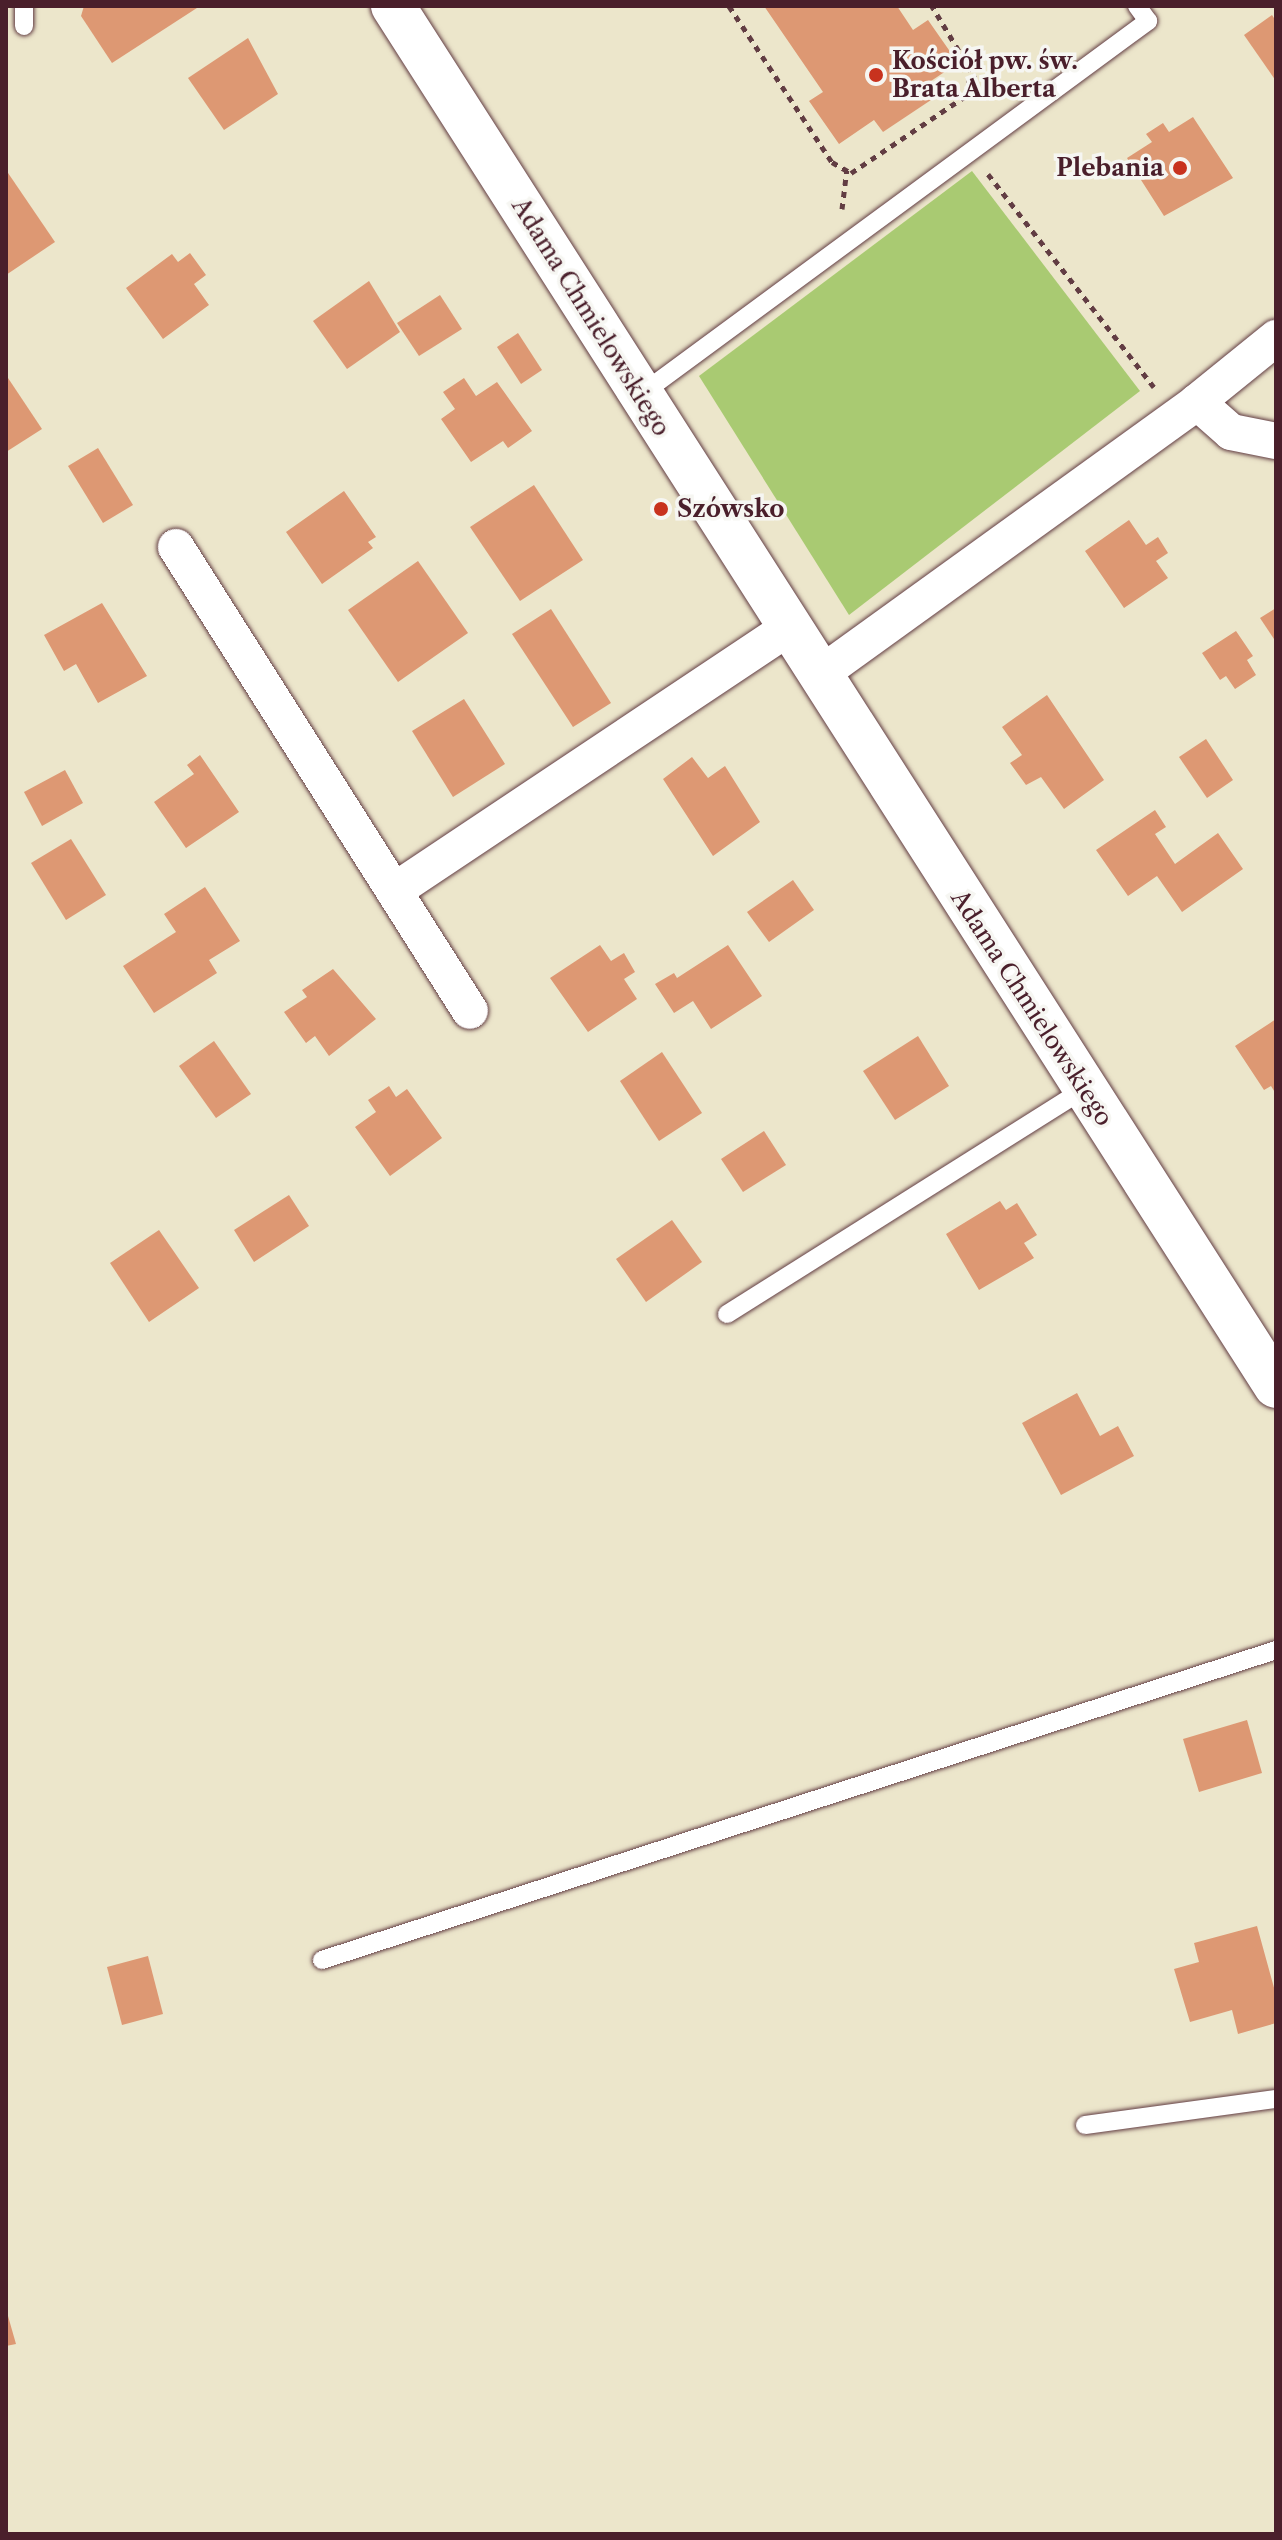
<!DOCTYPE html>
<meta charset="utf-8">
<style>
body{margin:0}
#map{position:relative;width:1282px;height:2540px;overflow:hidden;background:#ece6cb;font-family:"Libre Caslon Text",serif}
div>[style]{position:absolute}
.green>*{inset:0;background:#a9ca72}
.building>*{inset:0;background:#dd9873}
.path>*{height:5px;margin-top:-2.5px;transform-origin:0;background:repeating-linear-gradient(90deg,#623d43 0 6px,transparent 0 12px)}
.roads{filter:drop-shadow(0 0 2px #623d43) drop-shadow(0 0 2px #623d43)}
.service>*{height:18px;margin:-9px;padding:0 9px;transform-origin:9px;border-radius:9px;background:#fff}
.minor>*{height:36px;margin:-18px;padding:0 18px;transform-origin:18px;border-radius:18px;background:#fff}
.tertiary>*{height:44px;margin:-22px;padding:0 22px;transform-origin:22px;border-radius:22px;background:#fff}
.dots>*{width:22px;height:22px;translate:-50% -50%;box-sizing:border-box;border:4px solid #f6f6f2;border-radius:50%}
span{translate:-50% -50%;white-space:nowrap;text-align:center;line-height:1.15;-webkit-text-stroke:7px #f6f6f2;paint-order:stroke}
.poi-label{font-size:24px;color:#4a1f2b;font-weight:700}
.left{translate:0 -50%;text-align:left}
.right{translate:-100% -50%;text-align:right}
.street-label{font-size:24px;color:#4a1f2b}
.frame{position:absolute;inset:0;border:8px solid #4a1f2b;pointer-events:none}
</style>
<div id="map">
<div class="green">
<div style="clip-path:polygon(972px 171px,1140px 391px,849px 615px,699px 376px)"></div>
</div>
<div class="building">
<div style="clip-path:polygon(84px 6px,200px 6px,112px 63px,81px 16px)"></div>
<div style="clip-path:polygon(764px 6px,897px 6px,913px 30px,928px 20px,958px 63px,922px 87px,931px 100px,883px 132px,874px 120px,839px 144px,809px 101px,823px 92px)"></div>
<div style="clip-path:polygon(1272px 15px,1276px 21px,1276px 81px,1244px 35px)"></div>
<div style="clip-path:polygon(248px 38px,278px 94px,224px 130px,188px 78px)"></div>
<div style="clip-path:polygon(1193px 117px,1233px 178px,1164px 216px,1127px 158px,1152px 142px,1146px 134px,1163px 123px,1169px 132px)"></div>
<div style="clip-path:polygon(6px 170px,55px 242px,6px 275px)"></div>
<div style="clip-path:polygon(190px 253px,206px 275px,194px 284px,209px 305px,163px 339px,126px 288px,172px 254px,178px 262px)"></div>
<div style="clip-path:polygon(369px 281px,400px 332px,347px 369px,313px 321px)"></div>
<div style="clip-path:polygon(440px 295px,462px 329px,419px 356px,397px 323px)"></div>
<div style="clip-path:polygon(518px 333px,542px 370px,521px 384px,497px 347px)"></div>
<div style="clip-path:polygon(6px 375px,42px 429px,6px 452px)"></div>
<div style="clip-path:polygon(464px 378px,476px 396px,497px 382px,532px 431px,508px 448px,503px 441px,471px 462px,441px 419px,455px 409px,443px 392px)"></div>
<div style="clip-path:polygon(98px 448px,133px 505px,103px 523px,68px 466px)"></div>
<div style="clip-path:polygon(534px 485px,583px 560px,520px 601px,470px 527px)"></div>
<div style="clip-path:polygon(344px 491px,376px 537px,368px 542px,373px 548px,322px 584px,286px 532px)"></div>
<div style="clip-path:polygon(1129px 520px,1146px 545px,1158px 537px,1168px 553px,1156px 561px,1168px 578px,1124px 608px,1085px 551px)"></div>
<div style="clip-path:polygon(418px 561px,468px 633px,398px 682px,348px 610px)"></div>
<div style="clip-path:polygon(102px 603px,147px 676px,98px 703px,76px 664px,64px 671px,44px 635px)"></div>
<div style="clip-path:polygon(1276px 608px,1276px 642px,1260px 618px)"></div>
<div style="clip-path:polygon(551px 609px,611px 703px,573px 727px,512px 634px)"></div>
<div style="clip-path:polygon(1236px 631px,1253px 656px,1247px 660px,1256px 675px,1235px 689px,1226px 676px,1220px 680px,1202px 653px)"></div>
<div style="clip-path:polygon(1047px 695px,1104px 780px,1064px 809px,1041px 777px,1026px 785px,1010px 763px,1022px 755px,1002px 727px)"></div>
<div style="clip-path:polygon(464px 699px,505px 764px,453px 797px,412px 731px)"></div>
<div style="clip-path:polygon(1206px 739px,1233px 780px,1207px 798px,1179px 757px)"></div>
<div style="clip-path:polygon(200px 755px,239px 812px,186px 848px,154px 802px,194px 774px,187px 765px)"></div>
<div style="clip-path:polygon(692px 757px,708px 778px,725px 766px,760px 822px,713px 856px,663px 779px)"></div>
<div style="clip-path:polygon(65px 770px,83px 803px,42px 826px,24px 792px)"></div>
<div style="clip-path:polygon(1155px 810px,1166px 827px,1155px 834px,1175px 864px,1218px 833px,1243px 869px,1182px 912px,1157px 876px,1128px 896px,1096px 850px)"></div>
<div style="clip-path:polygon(71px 839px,106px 895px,66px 920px,31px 863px)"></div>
<div style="clip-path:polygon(793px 880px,814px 910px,769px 942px,747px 912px)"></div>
<div style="clip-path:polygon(205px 887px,240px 941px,209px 960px,217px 973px,154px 1013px,123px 966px,176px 932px,164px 914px)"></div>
<div style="clip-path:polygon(600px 945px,611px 961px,624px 953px,635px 972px,624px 979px,637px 999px,588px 1032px,550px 978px)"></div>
<div style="clip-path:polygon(728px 945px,762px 996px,711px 1029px,693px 1001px,674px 1013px,655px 984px,674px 973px,677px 978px)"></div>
<div style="clip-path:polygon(333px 969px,376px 1019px,329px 1056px,315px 1036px,306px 1043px,284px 1012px,307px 997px,302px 990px)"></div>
<div style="clip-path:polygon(1276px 1019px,1276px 1094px,1271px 1086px,1264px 1090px,1235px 1046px)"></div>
<div style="clip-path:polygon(918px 1036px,949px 1086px,895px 1120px,863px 1071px)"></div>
<div style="clip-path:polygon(214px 1041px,251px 1094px,216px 1118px,179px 1066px)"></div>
<div style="clip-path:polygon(662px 1052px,702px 1113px,659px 1141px,620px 1081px)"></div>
<div style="clip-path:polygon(389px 1086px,396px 1097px,407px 1089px,442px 1138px,390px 1176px,355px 1127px,376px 1112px,368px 1100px)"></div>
<div style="clip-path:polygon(764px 1131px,786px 1165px,743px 1192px,721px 1159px)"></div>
<div style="clip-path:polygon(289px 1195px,309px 1226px,254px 1262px,234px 1230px)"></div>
<div style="clip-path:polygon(1000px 1201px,1006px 1210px,1017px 1203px,1037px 1235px,1024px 1243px,1034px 1258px,979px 1290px,946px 1234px)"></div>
<div style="clip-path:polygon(672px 1220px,702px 1262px,646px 1302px,616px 1259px)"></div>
<div style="clip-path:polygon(159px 1230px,199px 1288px,149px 1322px,110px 1263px)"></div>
<div style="clip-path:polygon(1077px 1393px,1100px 1436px,1118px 1426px,1134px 1456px,1061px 1495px,1022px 1423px)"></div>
<div style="clip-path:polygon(1247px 1720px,1262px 1773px,1199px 1792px,1183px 1739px)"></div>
<div style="clip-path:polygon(1257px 1926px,1276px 1995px,1276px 2023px,1238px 2034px,1232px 2010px,1190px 2022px,1174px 1969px,1199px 1962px,1194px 1943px)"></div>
<div style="clip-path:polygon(148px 1956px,163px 2014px,122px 2025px,107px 1967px)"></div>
<div style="clip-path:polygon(6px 2309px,16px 2344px,6px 2346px)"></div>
</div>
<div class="path">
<div style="left:729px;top:6px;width:187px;rotate:56.6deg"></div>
<div style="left:832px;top:162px;width:22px;rotate:30deg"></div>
<div style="left:851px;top:173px;width:140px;rotate:-33.9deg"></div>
<div style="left:967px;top:95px;width:24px;rotate:-81deg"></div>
<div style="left:971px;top:71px;width:76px;rotate:-121deg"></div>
<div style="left:971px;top:76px;width:38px;rotate:20deg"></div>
<div style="left:988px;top:174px;width:270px;rotate:52.1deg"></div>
<div style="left:842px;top:209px;width:39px;rotate:-83deg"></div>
</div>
<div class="roads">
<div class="service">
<div style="left:24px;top:6px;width:20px;rotate:90deg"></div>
<div style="left:640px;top:395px;width:631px;rotate:-36.36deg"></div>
<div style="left:1148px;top:21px;width:19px;rotate:-126deg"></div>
<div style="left:727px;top:1314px;width:422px;rotate:-32.2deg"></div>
<div style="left:322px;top:1960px;width:1003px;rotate:-18deg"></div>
<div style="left:1085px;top:2125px;width:193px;rotate:-7.8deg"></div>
</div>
<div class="minor">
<div style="left:1197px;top:402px;width:45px;rotate:41.4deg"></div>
<div style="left:1231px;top:432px;width:46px;rotate:11.3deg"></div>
<div style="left:176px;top:547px;width:549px;rotate:57.64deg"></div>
<div style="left:819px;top:675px;width:466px;rotate:-35.8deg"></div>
<div style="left:1197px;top:402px;width:102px;rotate:-39deg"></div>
<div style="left:394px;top:891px;width:475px;rotate:-33.7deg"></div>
</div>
<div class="tertiary">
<div style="left:393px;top:6px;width:1638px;rotate:57.39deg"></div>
</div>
</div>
<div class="dots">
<div style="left:876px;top:75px;background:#c8321e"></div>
<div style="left:1180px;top:168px;background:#c8321e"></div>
<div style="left:661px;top:509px;background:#c8321e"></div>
</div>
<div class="poi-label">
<span class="left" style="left:892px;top:75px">Kościół pw. św.<br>Brata Alberta</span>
<span class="right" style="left:1164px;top:168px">Plebania</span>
<span class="left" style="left:677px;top:509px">Szówsko</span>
</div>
<div class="street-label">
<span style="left:591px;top:317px;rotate:58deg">Adama Chmielowskiego</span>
<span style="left:1032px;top:1008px;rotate:57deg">Adama Chmielowskiego</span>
</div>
<div class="frame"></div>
</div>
